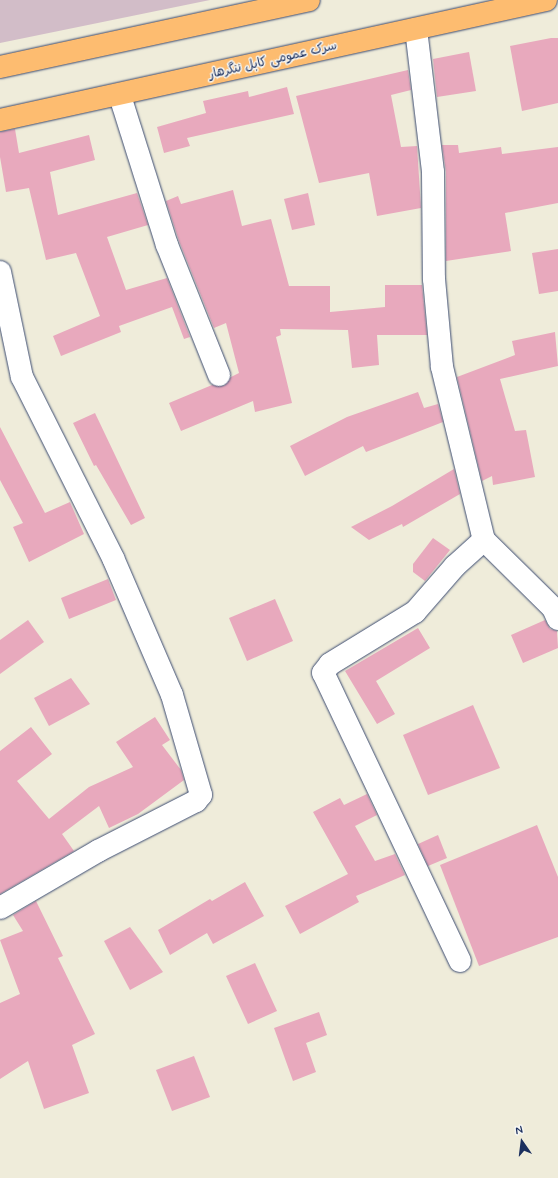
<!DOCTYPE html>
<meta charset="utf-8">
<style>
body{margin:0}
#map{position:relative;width:558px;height:1178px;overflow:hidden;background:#efecda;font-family:Mynerve,"Playpen Sans Arabic",sans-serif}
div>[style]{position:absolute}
.industrial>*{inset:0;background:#d2bdc8}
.building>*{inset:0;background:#e8a9bd}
.roads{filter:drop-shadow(0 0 1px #3b4b71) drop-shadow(0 0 1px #3b4b71)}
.minor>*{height:22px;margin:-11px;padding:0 11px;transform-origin:11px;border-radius:11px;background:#fff}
.trunk>*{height:22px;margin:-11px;padding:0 11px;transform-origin:11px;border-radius:11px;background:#fdbc70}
span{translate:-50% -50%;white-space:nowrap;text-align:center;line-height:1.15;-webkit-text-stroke:3px #f6f6f2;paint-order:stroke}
.street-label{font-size:13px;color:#1b2f5e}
.north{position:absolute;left:502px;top:1122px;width:40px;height:40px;-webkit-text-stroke:3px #f6f6f2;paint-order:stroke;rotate:346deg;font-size:11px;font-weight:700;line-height:16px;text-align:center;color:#1b2f5e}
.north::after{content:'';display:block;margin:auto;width:14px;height:18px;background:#1b2f5e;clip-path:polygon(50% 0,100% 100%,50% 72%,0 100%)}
</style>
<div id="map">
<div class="industrial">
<div style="clip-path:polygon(0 0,210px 0,0 43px)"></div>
</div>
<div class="building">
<div style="clip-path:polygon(551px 38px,558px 38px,558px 103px,522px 111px,510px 46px)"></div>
<div style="clip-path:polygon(469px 52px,476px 91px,437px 97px,433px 59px)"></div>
<div style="clip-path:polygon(408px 70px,411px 90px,391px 95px,401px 147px,417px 146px,421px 208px,377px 216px,369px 173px,319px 183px,296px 96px)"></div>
<div style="clip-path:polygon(287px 87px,294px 114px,187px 138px,190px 146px,164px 153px,157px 127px,206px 113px,203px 101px,248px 91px,249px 97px)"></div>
<div style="clip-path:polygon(15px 129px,19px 153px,89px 135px,95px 160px,50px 172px,58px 215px,137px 193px,148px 225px,107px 237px,126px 290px,167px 278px,190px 337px,184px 339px,172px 307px,119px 326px,121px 332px,61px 356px,53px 336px,100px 316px,76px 253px,46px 260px,29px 188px,6px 192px,0 157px,0 132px)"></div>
<div style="clip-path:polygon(442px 145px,458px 145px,459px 153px,501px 147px,502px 154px,558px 147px,558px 203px,505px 213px,511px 251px,446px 261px,446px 172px)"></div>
<div style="clip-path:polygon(233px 190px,242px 226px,271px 219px,289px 286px,330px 286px,330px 312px,385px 307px,385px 285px,422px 285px,427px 335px,377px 335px,379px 365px,352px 368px,348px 330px,280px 329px,281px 335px,276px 337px,292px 403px,255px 412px,253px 401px,181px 431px,169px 403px,212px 385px,224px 386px,231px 377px,239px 373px,226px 323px,214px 328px,179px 241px,166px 201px,178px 196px,181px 204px)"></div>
<div style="clip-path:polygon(308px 193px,315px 225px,292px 230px,284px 199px)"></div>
<div style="clip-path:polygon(558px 249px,558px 291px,539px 294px,532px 253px)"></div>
<div style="clip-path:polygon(555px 332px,558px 366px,500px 379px,515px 431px,526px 430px,535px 477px,493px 485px,492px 476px,482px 481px,457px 377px,515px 355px,512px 341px)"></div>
<div style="clip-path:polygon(418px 392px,424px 408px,438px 404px,443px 422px,366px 452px,363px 446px,305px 476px,290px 446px,347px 417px)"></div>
<div style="clip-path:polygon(95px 413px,145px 518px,131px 525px,96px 465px,94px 466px,73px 423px)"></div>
<div style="clip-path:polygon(0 427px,45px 513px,70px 502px,84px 534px,29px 562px,13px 527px,23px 523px,0 480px)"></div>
<div style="clip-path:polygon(454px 469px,460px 494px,403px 527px,402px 524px,369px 540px,351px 527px,392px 506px)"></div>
<div style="clip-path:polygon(433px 538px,450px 550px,425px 581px,413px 572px,413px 564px)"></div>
<div style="clip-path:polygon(108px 579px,116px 600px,69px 619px,61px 598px)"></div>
<div style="clip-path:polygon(275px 599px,293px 641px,247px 661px,229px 618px)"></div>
<div style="clip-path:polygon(28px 620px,44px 642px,0 674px,0 640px)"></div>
<div style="clip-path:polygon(545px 620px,550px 629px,557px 631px,558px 648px,523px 663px,511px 635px)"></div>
<div style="clip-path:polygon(418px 628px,430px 648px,376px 681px,395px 714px,377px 724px,345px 671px)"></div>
<div style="clip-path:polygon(71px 678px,90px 704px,49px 726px,34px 698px)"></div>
<div style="clip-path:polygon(473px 705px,500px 768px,428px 795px,403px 735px)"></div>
<div style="clip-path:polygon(155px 717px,170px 740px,162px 745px,181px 770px,184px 780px,138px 814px,109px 828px,99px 806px,62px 834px,74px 851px,0 894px,0 751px,31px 727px,52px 754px,17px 781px,49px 819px,89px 787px,133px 767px,116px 742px)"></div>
<div style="clip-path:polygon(367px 794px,377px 815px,355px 826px,375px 861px,395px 854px,405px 875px,356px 896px,359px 902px,300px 934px,285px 906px,348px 874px,313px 812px,340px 798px,344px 805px)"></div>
<div style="clip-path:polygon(537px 825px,558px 877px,558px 937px,479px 966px,440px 865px)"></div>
<div style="clip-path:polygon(438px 835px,447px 858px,428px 866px,418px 844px)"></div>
<div style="clip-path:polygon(245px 882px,264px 916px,213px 944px,207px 933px,170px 955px,158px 930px,210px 899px,212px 901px)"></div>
<div style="clip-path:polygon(36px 901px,63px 956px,58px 958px,95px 1034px,72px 1045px,89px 1093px,44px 1109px,28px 1061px,0 1079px,0 1003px,20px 994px,0 940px,23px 931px,13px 915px)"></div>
<div style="clip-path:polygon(130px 927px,163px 972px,130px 990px,104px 941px)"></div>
<div style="clip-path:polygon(255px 963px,277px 1011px,248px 1024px,226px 976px)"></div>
<div style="clip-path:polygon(319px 1012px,327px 1035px,306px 1043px,316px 1072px,293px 1081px,274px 1028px)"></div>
<div style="clip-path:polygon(194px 1056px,210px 1097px,172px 1111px,156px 1070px)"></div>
</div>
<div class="roads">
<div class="minor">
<div style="left:416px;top:29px;width:144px;rotate:83.2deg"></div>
<div style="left:433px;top:172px;width:107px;rotate:89.5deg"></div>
<div style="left:434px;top:279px;width:88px;rotate:84.8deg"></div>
<div style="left:442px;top:367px;width:178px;rotate:76.4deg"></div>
<div style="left:484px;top:540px;width:97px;rotate:44.6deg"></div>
<div style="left:553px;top:608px;width:12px;rotate:66deg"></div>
<div style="left:120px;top:96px;width:156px;rotate:72.5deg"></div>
<div style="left:167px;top:245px;width:140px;rotate:68.2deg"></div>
<div style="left:0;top:272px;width:107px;rotate:78.2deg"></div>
<div style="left:22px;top:377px;width:203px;rotate:63.3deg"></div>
<div style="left:113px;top:558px;width:149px;rotate:66.7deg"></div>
<div style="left:172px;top:695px;width:104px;rotate:73.8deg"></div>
<div style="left:201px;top:795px;width:8px;rotate:130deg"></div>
<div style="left:196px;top:801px;width:110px;rotate:153deg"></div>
<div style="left:98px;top:851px;width:113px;rotate:149.8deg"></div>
<div style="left:460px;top:961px;width:319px;rotate:-115.4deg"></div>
<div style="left:323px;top:673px;width:11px;rotate:-52deg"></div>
<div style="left:330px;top:664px;width:100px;rotate:-31.5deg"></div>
<div style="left:415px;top:612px;width:61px;rotate:-49deg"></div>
<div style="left:455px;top:566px;width:39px;rotate:-42deg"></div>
</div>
<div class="trunk">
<div style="left:0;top:67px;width:316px;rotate:-12.2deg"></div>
<div style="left:0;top:120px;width:559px;rotate:-12.4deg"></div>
</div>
</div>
<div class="street-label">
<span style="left:273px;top:61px;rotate:-13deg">سرک عمومی کابل ننگرهار</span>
</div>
<div class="north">N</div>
</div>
